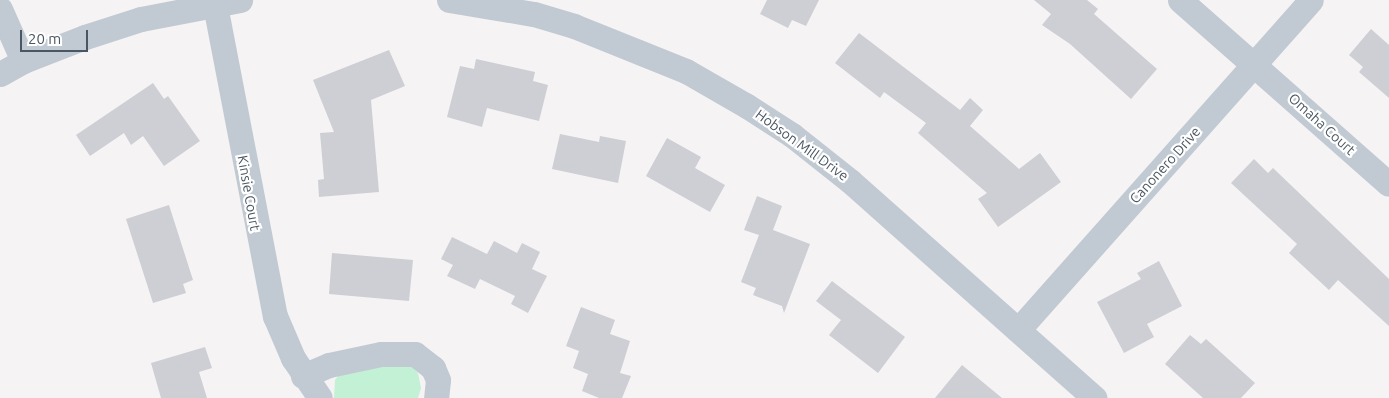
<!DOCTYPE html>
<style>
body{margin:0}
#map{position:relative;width:1389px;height:398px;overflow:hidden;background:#f5f3f3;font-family:Ubuntu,sans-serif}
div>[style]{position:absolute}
.green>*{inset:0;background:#c3f1d5}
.building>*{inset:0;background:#cdcfd5}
.street>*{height:25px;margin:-12.5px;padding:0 12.5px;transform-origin:12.5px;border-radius:12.5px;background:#c1cad2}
span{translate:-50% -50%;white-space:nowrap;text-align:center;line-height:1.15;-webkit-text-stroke:4.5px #fff;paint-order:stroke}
.street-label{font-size:14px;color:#4a5661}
.scale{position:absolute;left:20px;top:30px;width:68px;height:22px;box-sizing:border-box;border:2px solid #4a5661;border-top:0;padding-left:6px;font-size:15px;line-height:18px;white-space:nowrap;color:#4a5661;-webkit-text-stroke:4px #fff;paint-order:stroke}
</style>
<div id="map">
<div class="green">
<div style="clip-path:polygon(399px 362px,413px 367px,418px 373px,421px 388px,418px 398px,334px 398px,335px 380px,339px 375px)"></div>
</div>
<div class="building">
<div style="clip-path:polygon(767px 0,819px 0,806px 26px,792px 20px,788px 28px,760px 14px)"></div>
<div style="clip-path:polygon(1034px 0,1087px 0,1098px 9px,1094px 14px,1157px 69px,1131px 99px,1070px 44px,1042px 25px,1051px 14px)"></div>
<div style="clip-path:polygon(1371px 29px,1389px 45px,1389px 98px,1359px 72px,1363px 67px,1349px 55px)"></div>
<div style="clip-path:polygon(859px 33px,960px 110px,970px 98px,983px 110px,970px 126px,1019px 169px,1040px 153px,1061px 182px,998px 227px,978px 199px,987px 193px,918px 133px,926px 123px,884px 92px,880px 98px,835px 63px)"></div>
<div style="clip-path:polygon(389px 50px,405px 86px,371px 100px,379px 192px,319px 197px,318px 180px,324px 179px,320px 133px,334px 132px,313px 80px)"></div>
<div style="clip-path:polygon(476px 59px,535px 72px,533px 81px,548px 85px,539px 121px,487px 108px,482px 127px,447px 117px,460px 66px,474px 69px)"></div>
<div style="clip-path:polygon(153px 83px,164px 99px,168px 96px,200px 141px,164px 166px,143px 136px,131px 145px,124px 133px,90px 156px,76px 135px)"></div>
<div style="clip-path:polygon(560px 134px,599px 142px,600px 136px,626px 141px,618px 183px,552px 169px)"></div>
<div style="clip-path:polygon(667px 138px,701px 157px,695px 168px,725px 185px,710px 212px,646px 176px)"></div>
<div style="clip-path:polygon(1254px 159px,1268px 173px,1273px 168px,1389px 279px,1389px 326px,1338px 280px,1329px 290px,1289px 253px,1297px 244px,1231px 183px)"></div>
<div style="clip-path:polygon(757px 196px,782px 206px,773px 230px,810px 244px,784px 313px,782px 306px,753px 295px,756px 288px,741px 282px,759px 235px,744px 230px)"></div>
<div style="clip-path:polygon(169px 205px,193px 280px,183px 284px,186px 293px,153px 303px,126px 219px)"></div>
<div style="clip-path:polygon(452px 237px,487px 254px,494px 241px,517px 253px,522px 243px,540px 252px,532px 269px,547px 276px,528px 313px,511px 304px,515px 296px,480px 279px,475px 289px,447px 276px,453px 265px,441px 259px)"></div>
<div style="clip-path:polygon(332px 253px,413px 260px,409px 301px,329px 294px)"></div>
<div style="clip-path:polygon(1159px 261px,1182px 306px,1147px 324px,1154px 337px,1124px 353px,1097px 302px,1141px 279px,1137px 273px)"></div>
<div style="clip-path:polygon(832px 281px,905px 337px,878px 373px,829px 335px,841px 320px,816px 301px)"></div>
<div style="clip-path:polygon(581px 307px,615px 320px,610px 334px,630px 341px,620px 373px,631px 376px,622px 398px,599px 398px,582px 391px,588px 374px,573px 368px,579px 351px,566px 346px)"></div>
<div style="clip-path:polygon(1190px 335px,1201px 344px,1206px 339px,1255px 383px,1241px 398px,1203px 398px,1165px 364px)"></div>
<div style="clip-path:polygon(205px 347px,212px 368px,199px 372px,207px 398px,161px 398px,151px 363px)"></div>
<div style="clip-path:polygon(962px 365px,1002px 398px,935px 398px)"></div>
</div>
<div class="street">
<div style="left:449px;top:0;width:86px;rotate:9.4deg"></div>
<div style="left:534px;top:14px;width:42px;rotate:16.7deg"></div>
<div style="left:574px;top:26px;width:121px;rotate:21.9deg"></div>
<div style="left:686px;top:71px;width:70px;rotate:29.8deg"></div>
<div style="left:747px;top:106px;width:54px;rotate:32.8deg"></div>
<div style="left:792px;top:135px;width:74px;rotate:38.4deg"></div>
<div style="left:850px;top:181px;width:327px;rotate:41.6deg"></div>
<div style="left:1180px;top:0;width:278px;rotate:41.4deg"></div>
<div style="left:215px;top:5px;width:317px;rotate:79.1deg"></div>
<div style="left:275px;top:316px;width:46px;rotate:66.8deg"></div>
<div style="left:293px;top:358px;width:48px;rotate:56deg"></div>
<div style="left:0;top:9px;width:57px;rotate:66.1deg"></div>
<div style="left:0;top:74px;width:26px;rotate:-29deg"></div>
<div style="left:23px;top:61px;width:66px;rotate:-21.2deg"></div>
<div style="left:85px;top:37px;width:59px;rotate:-17.8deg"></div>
<div style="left:141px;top:19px;width:101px;rotate:-10.9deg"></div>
<div style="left:1018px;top:330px;width:441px;rotate:-48.4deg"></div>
<div style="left:303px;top:376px;width:28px;rotate:-23deg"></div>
<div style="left:329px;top:365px;width:53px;rotate:-11.9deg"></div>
<div style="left:381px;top:354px;width:34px"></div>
<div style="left:415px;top:354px;width:23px;rotate:38deg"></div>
<div style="left:433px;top:368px;width:13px;rotate:67deg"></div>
<div style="left:438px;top:380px;width:18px;rotate:96deg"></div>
</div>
<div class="street-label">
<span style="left:1322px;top:124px;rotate:42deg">Omaha Court</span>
<span style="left:802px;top:145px;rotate:36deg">Hobson Mill Drive</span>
<span style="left:1165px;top:165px;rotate:-48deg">Canonero Drive</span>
<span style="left:249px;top:193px;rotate:80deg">Kinsie Court</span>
</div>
<div class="scale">20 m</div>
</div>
